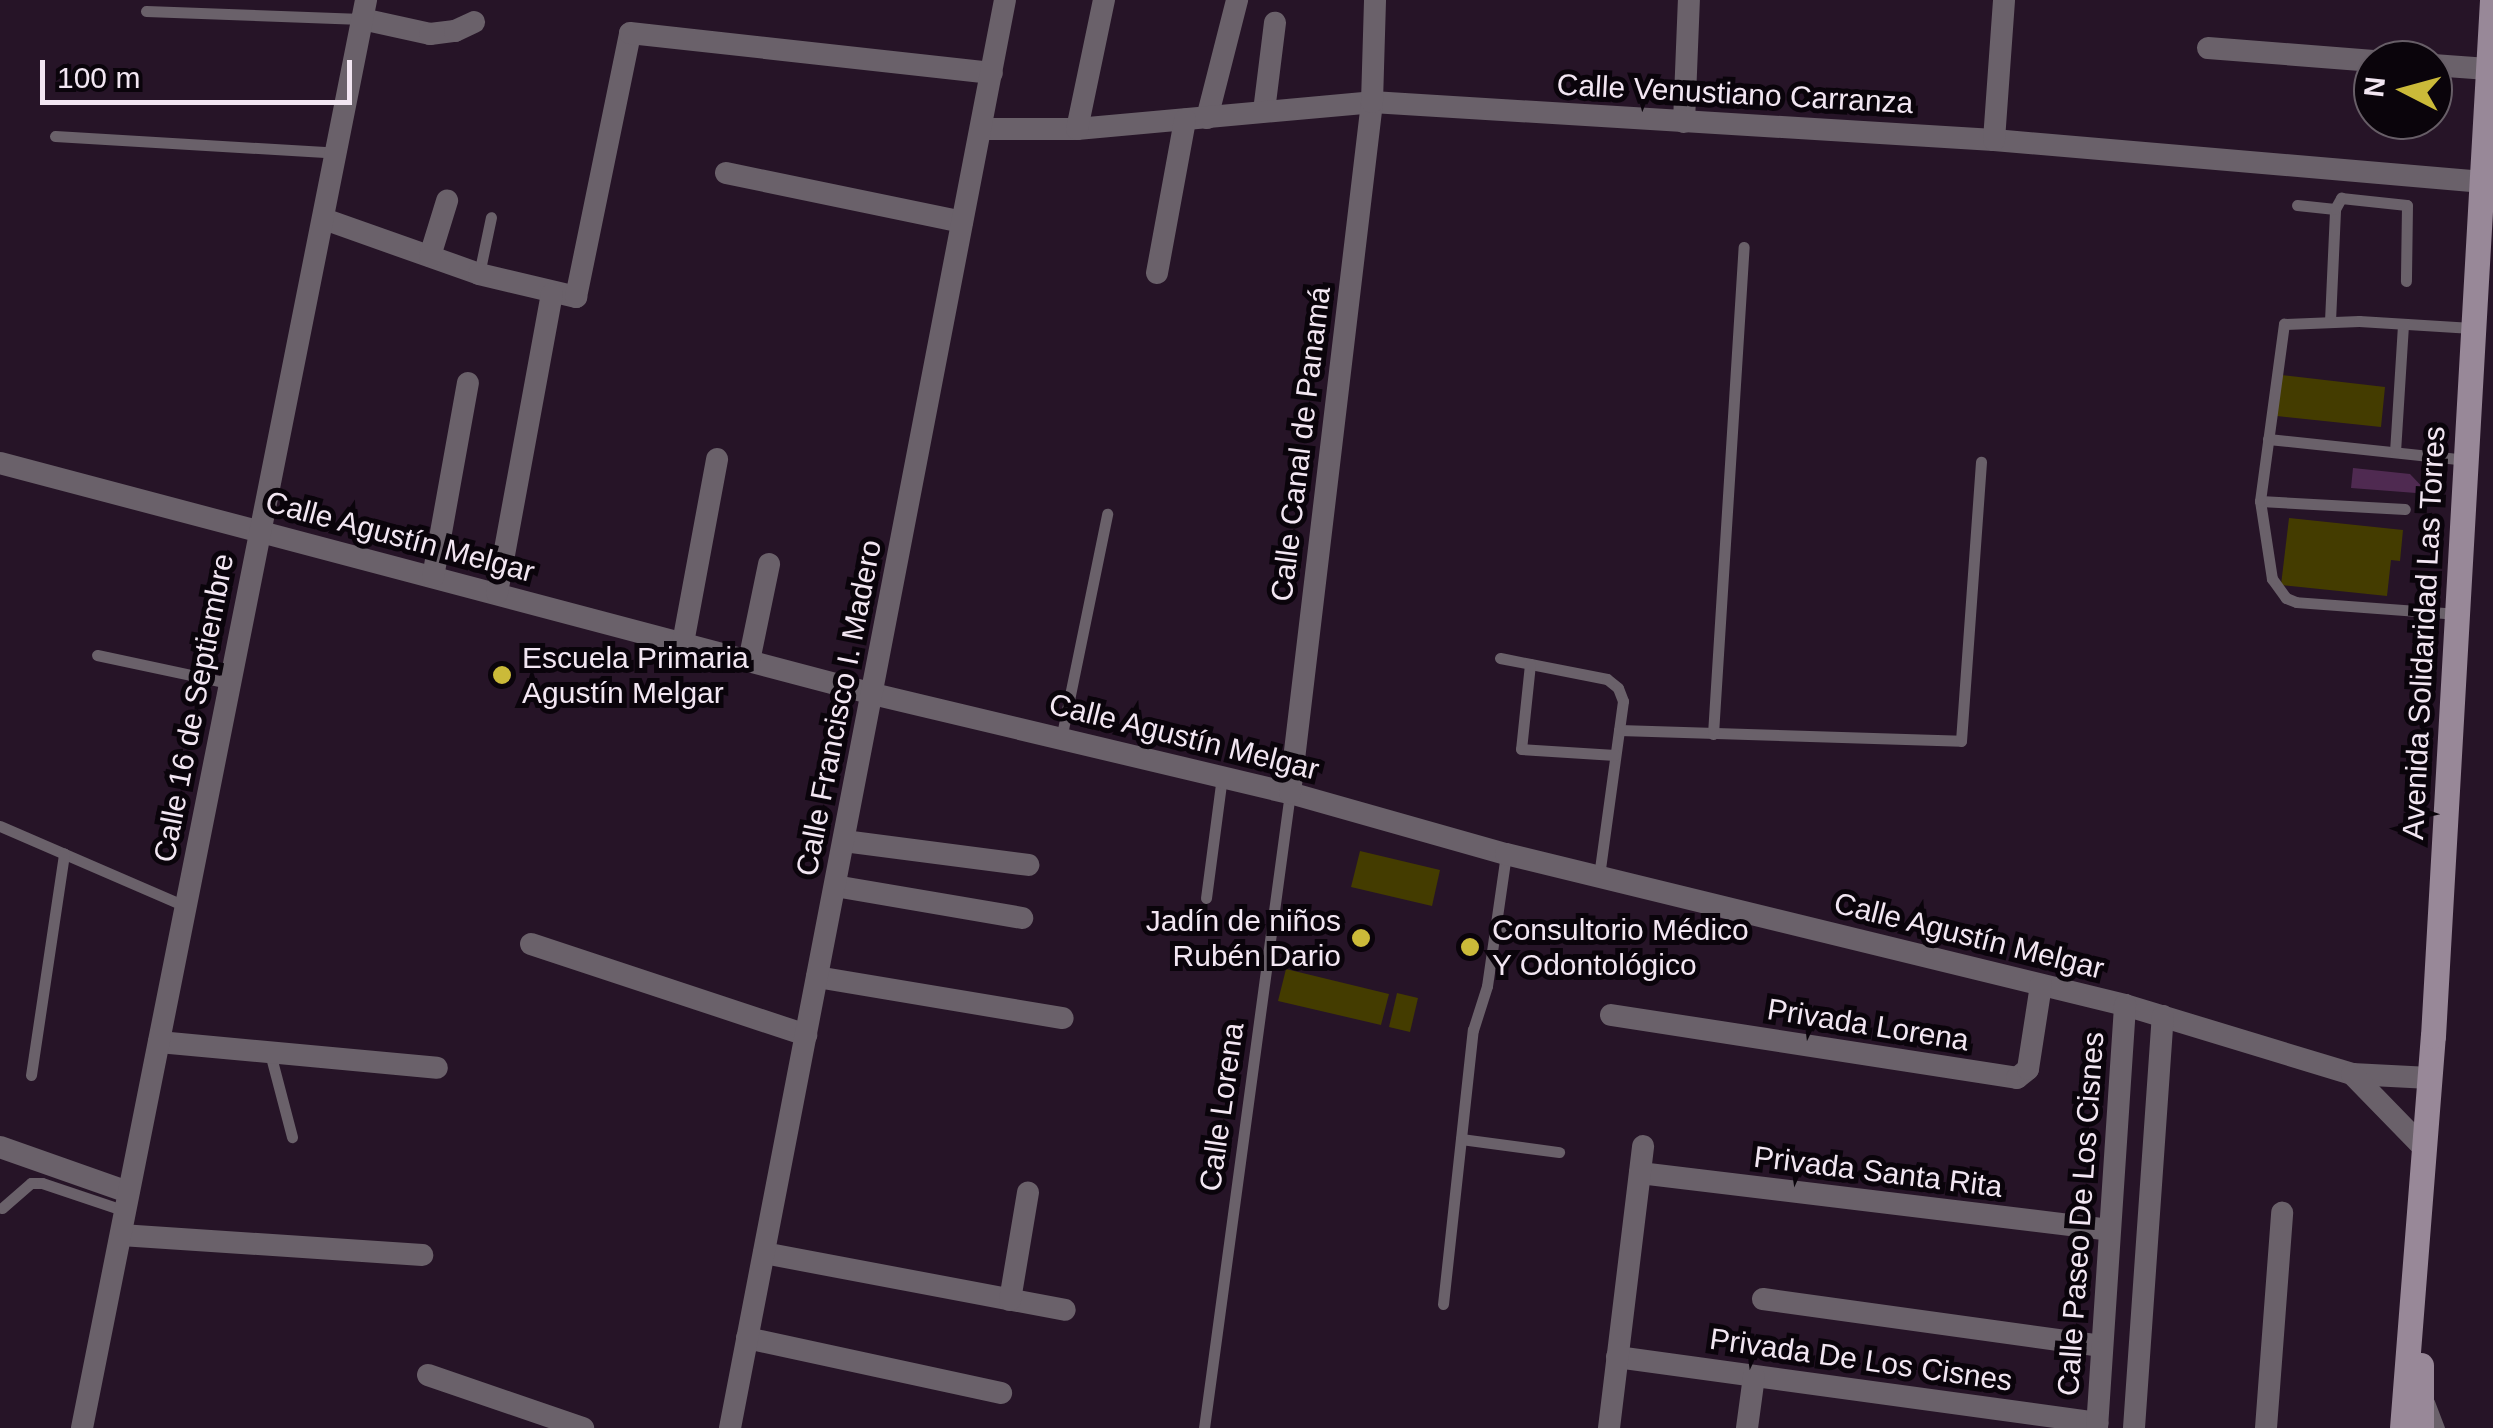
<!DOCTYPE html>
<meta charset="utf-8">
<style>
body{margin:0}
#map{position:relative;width:2493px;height:1428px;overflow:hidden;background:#261427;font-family:Helvetica,sans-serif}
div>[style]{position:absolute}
.green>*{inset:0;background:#4f2a51}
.building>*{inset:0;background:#443c00}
.service>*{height:11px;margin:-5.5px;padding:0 5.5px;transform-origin:5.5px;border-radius:5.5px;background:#6a616a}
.minor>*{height:22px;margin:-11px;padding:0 11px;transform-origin:11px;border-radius:11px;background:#6a616a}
.secondary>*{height:25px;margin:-12.5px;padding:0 12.5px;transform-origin:12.5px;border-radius:12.5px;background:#988898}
.dots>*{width:28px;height:28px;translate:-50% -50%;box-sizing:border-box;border:5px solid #0a040b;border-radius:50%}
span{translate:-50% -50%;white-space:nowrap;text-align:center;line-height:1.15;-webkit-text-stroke:10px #0a040b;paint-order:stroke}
.street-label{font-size:30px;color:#f2e6f2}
.poi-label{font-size:30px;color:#f2e6f2}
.left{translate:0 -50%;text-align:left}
.right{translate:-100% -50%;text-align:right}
.north{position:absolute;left:2353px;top:40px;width:100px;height:100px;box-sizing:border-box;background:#0a040b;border:2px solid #675e67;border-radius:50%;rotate:276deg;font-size:28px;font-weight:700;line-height:40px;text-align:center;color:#f2e6f2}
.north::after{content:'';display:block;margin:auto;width:35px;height:45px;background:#cbba39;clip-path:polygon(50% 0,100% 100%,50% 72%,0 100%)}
.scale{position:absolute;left:40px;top:60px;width:312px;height:45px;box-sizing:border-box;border:5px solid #f2e6f2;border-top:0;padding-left:12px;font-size:30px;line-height:35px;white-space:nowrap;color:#f2e6f2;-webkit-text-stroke:8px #0a040b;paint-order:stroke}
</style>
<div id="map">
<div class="green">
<div style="clip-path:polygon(2353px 468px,2410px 474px,2429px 494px,2351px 488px)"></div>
</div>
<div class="building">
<div style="clip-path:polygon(2281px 375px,2385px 387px,2381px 427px,2277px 416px)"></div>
<div style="clip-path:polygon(2289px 518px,2403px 530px,2400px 561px,2391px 560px,2387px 596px,2281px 585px)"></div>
<div style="clip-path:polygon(1360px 851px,1440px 870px,1432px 906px,1351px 887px)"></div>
<div style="clip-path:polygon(1286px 969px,1389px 994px,1381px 1025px,1278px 1001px)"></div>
<div style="clip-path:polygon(1397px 993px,1418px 998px,1410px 1032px,1389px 1027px)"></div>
</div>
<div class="service">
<div style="left:146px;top:11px;width:216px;rotate:2.1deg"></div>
<div style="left:55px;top:136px;width:283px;rotate:3.4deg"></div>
<div style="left:2297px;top:205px;width:38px;rotate:6deg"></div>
<div style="left:479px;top:274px;width:58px;rotate:-78.1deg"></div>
<div style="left:2330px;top:321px;width:112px;rotate:-87.4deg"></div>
<div style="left:2335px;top:209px;width:13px;rotate:-61deg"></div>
<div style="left:2341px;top:198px;width:66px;rotate:6.1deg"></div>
<div style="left:2407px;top:205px;width:76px;rotate:90.8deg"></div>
<div style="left:2268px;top:439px;width:200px;rotate:6deg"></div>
<div style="left:2395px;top:452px;width:127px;rotate:-86.4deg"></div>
<div style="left:2260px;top:501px;width:145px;rotate:3.2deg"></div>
<div style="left:2458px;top:614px;width:162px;rotate:-175.8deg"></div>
<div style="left:2296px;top:602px;width:11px;rotate:-158deg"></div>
<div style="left:2286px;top:598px;width:24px;rotate:-126deg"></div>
<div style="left:2272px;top:579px;width:79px;rotate:-98.7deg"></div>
<div style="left:2260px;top:501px;width:179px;rotate:-82.3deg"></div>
<div style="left:2284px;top:324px;width:75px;rotate:-2.3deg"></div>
<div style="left:2359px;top:321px;width:113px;rotate:3.5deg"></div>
<div style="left:97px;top:655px;width:135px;rotate:12deg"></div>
<div style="left:1500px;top:658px;width:109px;rotate:11.1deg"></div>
<div style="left:1607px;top:679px;width:14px;rotate:39deg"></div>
<div style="left:1618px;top:688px;width:14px;rotate:69deg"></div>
<div style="left:1623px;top:701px;width:178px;rotate:97.8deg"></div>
<div style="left:1530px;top:664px;width:85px;rotate:96deg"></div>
<div style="left:1521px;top:749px;width:94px;rotate:3.7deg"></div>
<div style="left:1619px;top:730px;width:342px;rotate:1.8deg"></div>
<div style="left:1961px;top:741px;width:280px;rotate:-85.9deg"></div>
<div style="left:1713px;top:734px;width:488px;rotate:-86.4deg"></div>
<div style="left:1061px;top:739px;width:230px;rotate:-78.4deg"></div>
<div style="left:0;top:826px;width:204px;rotate:23.4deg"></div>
<div style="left:1206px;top:898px;width:122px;rotate:-82.5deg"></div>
<div style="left:1497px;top:929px;width:75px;rotate:6.9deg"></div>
<div style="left:270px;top:1053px;width:87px;rotate:75.3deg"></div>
<div style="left:31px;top:1075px;width:224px;rotate:-81.5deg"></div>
<div style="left:1461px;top:1139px;width:99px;rotate:7.6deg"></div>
<div style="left:2px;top:1208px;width:38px;rotate:-41deg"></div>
<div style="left:31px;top:1183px;width:11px"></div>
<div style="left:42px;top:1183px;width:88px;rotate:18.6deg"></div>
<div style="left:1443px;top:1304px;width:276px;rotate:-83.8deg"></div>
<div style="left:1473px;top:1030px;width:46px;rotate:-72.3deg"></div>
<div style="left:1487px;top:986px;width:133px;rotate:-81.8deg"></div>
<div style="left:2429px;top:1402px;width:28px;rotate:69deg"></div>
<div style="left:1204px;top:1428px;width:641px;rotate:-82.29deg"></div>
</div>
<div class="minor">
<div style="left:362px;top:19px;width:70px;rotate:12.4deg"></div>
<div style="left:430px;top:34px;width:25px;rotate:-7deg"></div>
<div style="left:455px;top:31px;width:21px;rotate:-25deg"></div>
<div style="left:2208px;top:48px;width:166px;rotate:4.5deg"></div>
<div style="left:2433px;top:65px;width:55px;rotate:4.2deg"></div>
<div style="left:1264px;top:111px;width:89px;rotate:-82.9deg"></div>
<div style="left:1207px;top:118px;width:122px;rotate:-75.7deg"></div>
<div style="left:1684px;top:122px;width:122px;rotate:-87.7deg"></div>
<div style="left:983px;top:129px;width:94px"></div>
<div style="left:1077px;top:129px;width:296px;rotate:-5.2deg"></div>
<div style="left:1372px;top:102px;width:623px;rotate:3.5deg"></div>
<div style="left:1994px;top:140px;width:491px;rotate:4.9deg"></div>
<div style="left:1077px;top:129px;width:132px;rotate:-78.2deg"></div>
<div style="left:1994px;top:140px;width:140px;rotate:-85.9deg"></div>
<div style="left:726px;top:173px;width:241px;rotate:11.7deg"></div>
<div style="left:324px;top:219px;width:164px;rotate:19.5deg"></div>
<div style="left:479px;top:274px;width:100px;rotate:13.3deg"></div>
<div style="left:576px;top:297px;width:269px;rotate:-78.4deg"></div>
<div style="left:630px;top:33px;width:364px;rotate:6.3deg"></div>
<div style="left:430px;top:256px;width:58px;rotate:-72.8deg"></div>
<div style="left:1157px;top:273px;width:156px;rotate:-79.6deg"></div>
<div style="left:0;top:463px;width:903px;rotate:14.82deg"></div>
<div style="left:873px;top:694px;width:429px;rotate:13.4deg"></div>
<div style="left:1290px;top:793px;width:224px;rotate:15.8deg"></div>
<div style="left:1506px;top:854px;width:637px;rotate:13.71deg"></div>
<div style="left:2125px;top:1005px;width:237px;rotate:16.9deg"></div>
<div style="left:2352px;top:1074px;width:78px;rotate:2.9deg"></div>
<div style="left:433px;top:577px;width:197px;rotate:-79.8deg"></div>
<div style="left:497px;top:593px;width:304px;rotate:-79.6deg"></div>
<div style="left:683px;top:643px;width:187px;rotate:-79.5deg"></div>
<div style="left:749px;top:661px;width:99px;rotate:-78.3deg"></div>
<div style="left:1290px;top:793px;width:696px;rotate:-83.23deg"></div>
<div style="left:1372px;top:102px;width:102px;rotate:-88.3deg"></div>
<div style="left:844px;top:841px;width:186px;rotate:7.4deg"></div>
<div style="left:835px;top:886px;width:190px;rotate:9.7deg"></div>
<div style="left:531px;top:944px;width:290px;rotate:18.3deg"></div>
<div style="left:817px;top:977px;width:249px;rotate:9.5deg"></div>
<div style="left:1611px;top:1015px;width:411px;rotate:8.8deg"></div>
<div style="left:2017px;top:1078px;width:14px;rotate:-39deg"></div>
<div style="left:2028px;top:1069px;width:85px;rotate:-81.2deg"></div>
<div style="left:159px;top:1042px;width:279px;rotate:5.3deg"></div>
<div style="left:2352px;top:1074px;width:102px;rotate:45.8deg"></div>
<div style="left:0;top:1147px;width:136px;rotate:19.4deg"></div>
<div style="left:1640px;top:1173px;width:473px;rotate:6.9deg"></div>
<div style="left:121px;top:1235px;width:302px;rotate:3.8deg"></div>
<div style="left:764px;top:1253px;width:306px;rotate:10.7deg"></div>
<div style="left:1763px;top:1299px;width:342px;rotate:7.9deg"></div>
<div style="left:1010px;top:1300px;width:109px;rotate:-80.5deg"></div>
<div style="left:747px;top:1338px;width:260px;rotate:12.2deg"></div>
<div style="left:1617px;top:1357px;width:485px;rotate:7.8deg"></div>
<div style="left:428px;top:1375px;width:164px;rotate:18.9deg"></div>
<div style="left:82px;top:1428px;width:1456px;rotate:-78.75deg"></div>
<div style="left:730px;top:1428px;width:1454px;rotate:-79.1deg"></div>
<div style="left:1609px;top:1428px;width:284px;rotate:-83.1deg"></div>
<div style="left:1747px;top:1428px;width:52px;rotate:-82.3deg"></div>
<div style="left:2097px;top:1428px;width:424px;rotate:-86.2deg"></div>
<div style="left:2134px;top:1428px;width:413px;rotate:-86deg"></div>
<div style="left:2266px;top:1428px;width:216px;rotate:-85.7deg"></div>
</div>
<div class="secondary">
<div style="left:2402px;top:1428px;width:393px;rotate:-85.5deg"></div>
<div style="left:2433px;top:1036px;width:1038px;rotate:-86.74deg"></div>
<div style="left:2421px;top:1428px;width:63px;rotate:-90deg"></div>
</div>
<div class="dots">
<div style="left:502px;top:675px;background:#cbba39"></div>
<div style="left:1361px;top:938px;background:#cbba39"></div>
<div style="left:1470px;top:947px;background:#cbba39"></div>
</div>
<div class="street-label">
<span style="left:1735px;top:94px;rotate:3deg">Calle Venustiano Carranza</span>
<span style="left:1301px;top:444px;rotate:-83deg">Calle Canal de Panamá</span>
<span style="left:400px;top:537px;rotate:15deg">Calle Agustín Melgar</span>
<span style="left:2424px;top:633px;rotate:-87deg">Avenida Solidaridad Las Torres</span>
<span style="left:194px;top:708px;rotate:-79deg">Calle 16 de Septiembre</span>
<span style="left:839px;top:708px;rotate:-79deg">Calle Francisco I. Madero</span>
<span style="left:1184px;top:737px;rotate:14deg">Calle Agustín Melgar</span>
<span style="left:1969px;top:936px;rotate:14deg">Calle Agustín Melgar</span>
<span style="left:1868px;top:1025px;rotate:9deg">Privada Lorena</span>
<span style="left:1222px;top:1107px;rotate:-82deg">Calle Lorena</span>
<span style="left:1878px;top:1172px;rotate:7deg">Privada Santa Rita</span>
<span style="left:2081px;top:1214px;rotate:-86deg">Calle Paseo De Los Cisnes</span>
<span style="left:1861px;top:1360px;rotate:8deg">Privada De Los Cisnes</span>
</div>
<div class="poi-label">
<span class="left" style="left:522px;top:675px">Escuela Primaria<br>Agustín Melgar</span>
<span class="right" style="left:1341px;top:938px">Jadín de niños<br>Rubén Dario</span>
<span class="left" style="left:1492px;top:947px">Consultorio Médico<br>Y Odontológico</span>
</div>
<div class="north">N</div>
<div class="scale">100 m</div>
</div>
